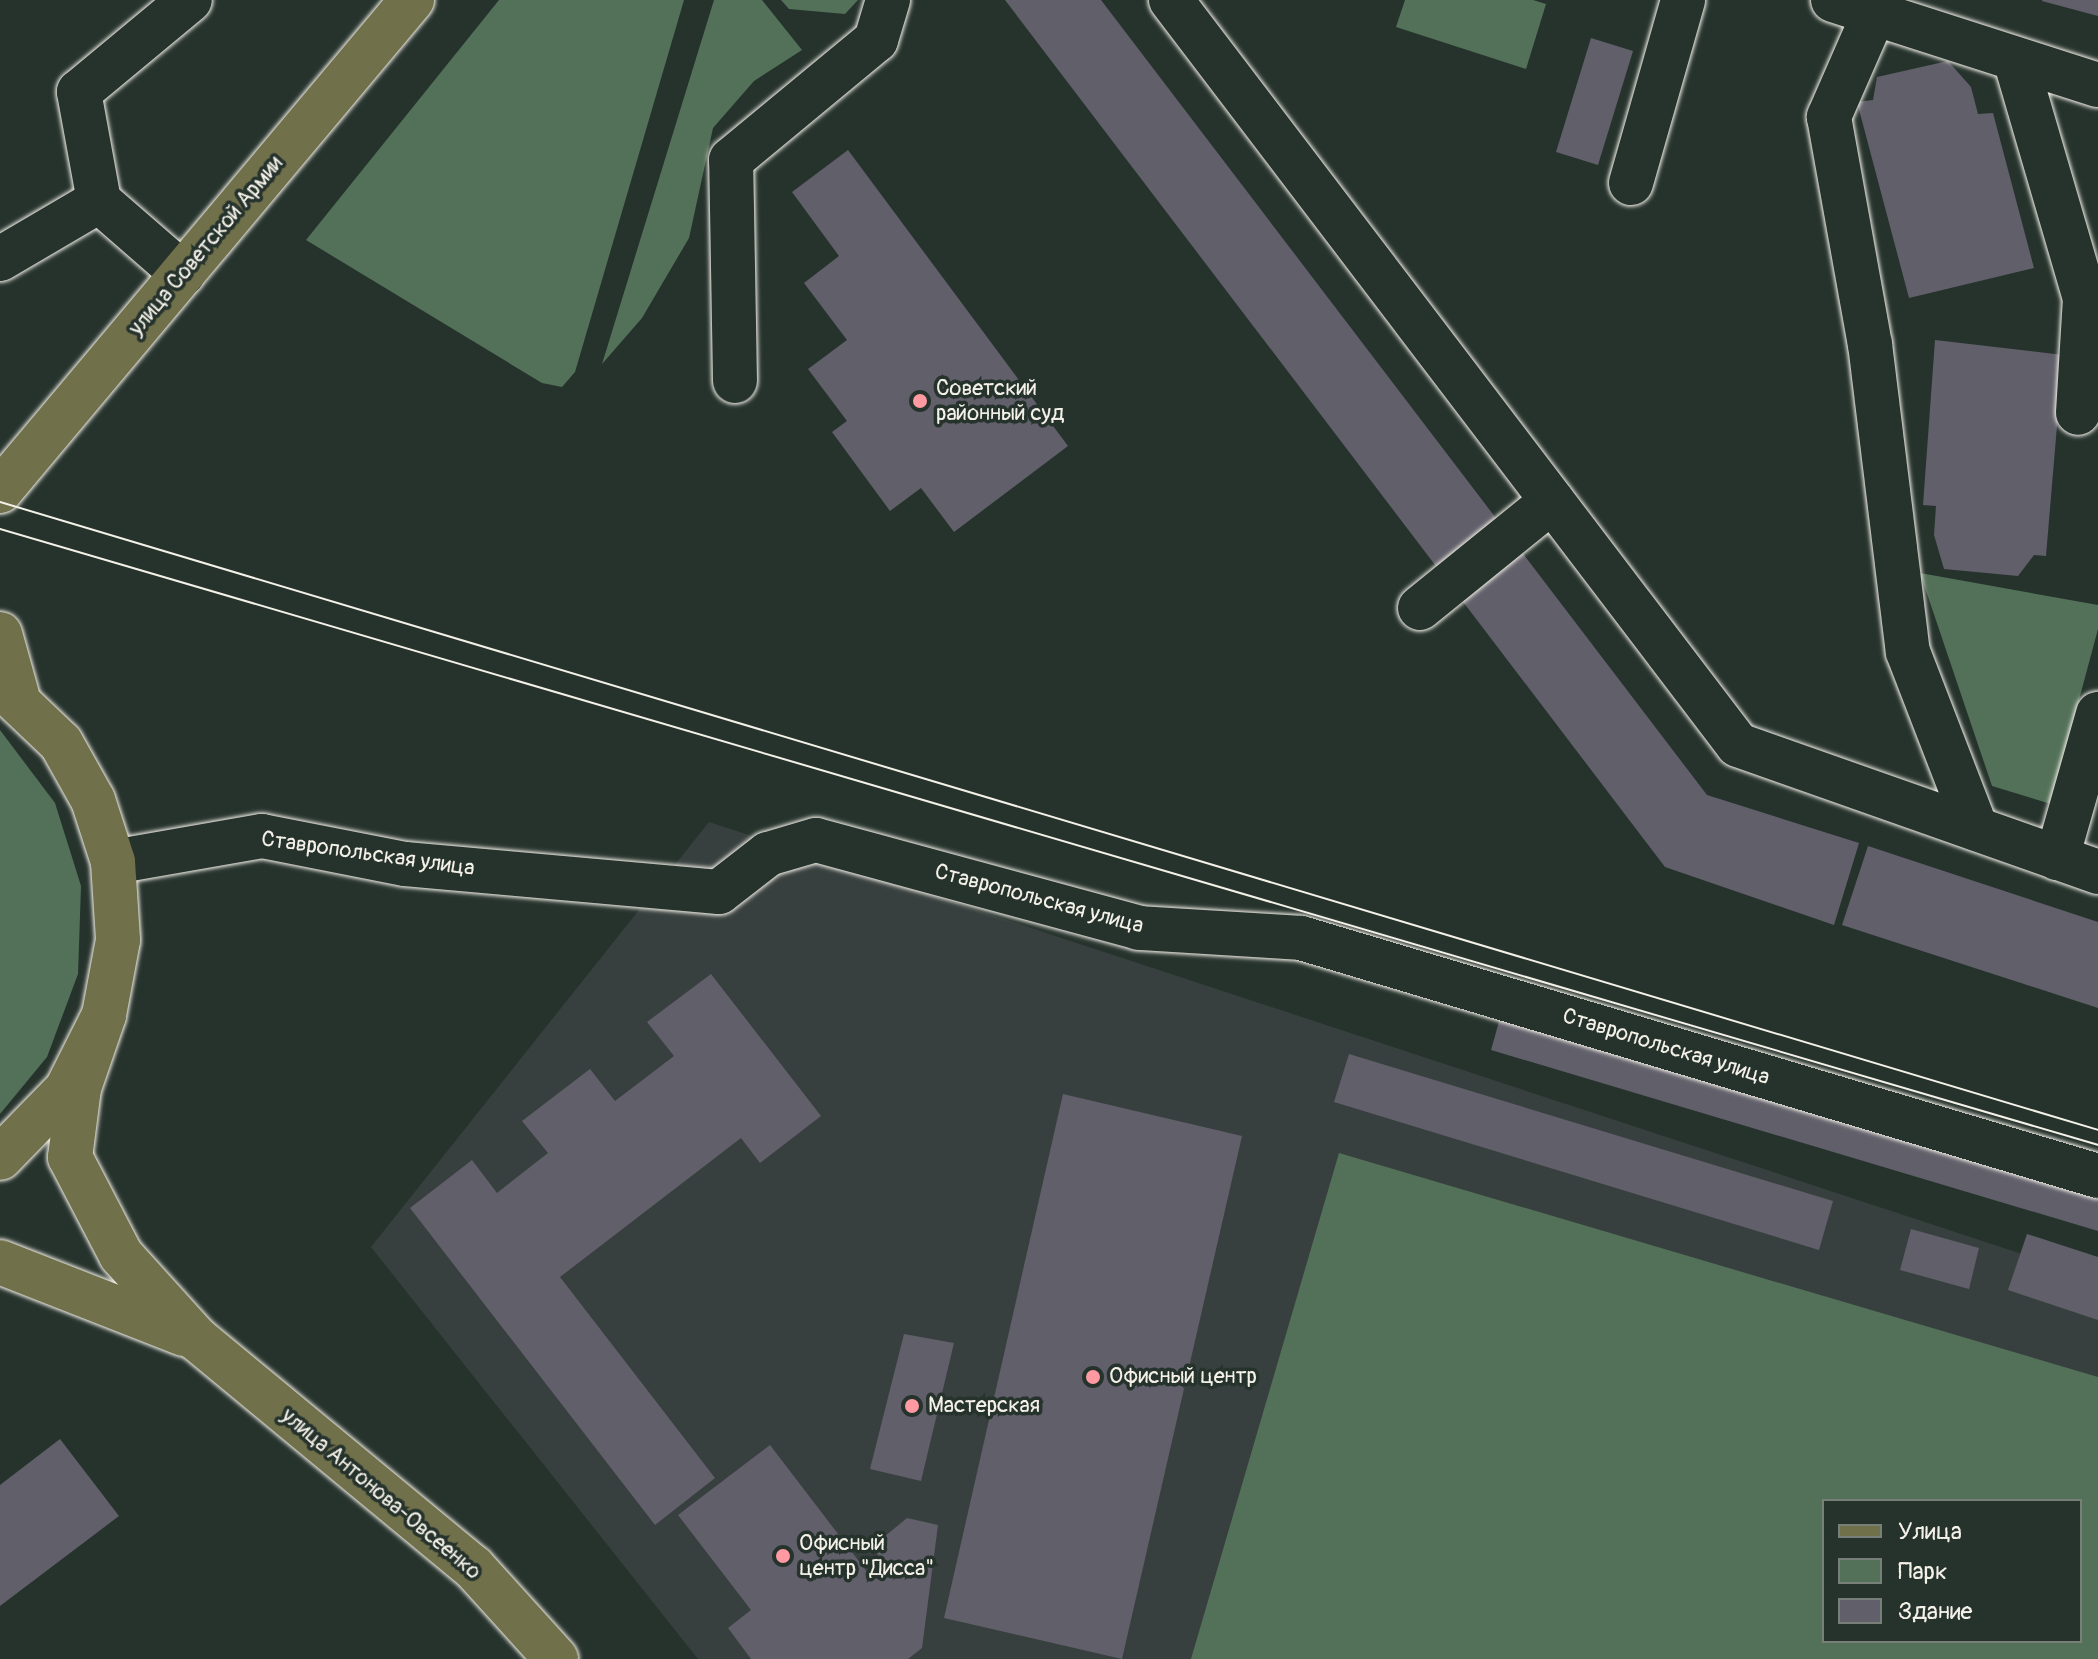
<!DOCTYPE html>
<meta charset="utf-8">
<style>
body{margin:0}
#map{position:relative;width:2098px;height:1659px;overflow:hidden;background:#26332d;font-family:Pangolin,sans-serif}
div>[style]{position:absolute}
.built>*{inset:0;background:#38403f}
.green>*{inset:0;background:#537159}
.building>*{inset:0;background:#615f6a}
.roads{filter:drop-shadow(0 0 2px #f4f1e8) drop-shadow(0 0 2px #f4f1e8)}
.minor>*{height:44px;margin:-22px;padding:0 22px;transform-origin:22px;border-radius:22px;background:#26332d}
.major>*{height:44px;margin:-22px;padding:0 22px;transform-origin:22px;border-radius:22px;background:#70704a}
.tram>*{height:2px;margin:-1px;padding:0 1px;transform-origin:1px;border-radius:1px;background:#f4f1e8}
.dots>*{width:22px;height:22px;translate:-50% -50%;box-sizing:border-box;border:4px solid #26332d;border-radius:50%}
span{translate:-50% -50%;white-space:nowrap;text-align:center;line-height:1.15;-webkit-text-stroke:7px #26332d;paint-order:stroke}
.street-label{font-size:22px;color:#f4f1e8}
.poi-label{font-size:22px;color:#f4f1e8}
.left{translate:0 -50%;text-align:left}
.legend{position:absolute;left:1822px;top:1499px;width:260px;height:144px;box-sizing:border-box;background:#26332d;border:2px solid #787f78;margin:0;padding:10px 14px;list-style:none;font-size:24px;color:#f4f1e8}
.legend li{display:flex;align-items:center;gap:16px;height:40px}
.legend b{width:40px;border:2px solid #787f78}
</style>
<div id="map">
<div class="built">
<div style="clip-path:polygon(evenodd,709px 822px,2098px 1279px,2098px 1659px,698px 1659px,371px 1247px,709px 822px,1824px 1501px,2080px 1501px,2080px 1641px,1824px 1641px,1824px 1501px)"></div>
</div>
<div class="green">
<div style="clip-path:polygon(499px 0,684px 0,575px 372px,562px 387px,542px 383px,306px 240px)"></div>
<div style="clip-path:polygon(714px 0,762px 0,802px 50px,754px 81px,713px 128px,689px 238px,642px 318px,602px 364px)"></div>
<div style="clip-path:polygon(781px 0,858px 0,845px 14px,789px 9px)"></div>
<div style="clip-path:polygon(1405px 0,1533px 0,1546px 4px,1526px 69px,1396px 27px)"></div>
<div style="clip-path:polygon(1920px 573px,2098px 605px,2098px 629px,2051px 804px,1992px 786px)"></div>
<div style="clip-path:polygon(0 730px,55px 803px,81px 886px,78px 974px,47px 1057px,0 1114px)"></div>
<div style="clip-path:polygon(evenodd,1339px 1153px,2098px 1377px,2098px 1659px,1191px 1659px,1339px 1153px,1824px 1501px,2080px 1501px,2080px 1641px,1824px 1641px,1824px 1501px)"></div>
</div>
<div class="building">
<div style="clip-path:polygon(1005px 0,1101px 0,1707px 795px,1859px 843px,1834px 925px,1665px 867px)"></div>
<div style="clip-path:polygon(2098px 0,2098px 16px,2042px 1px,2042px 0)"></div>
<div style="clip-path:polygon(1591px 38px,1633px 51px,1598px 165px,1556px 152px)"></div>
<div style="clip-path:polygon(1948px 61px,1971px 87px,1978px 114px,1993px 113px,2034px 268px,1909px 298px,1857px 102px,1873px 100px,1877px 77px)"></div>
<div style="clip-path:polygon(848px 150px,1068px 446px,954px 532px,921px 488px,890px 511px,832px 432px,847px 421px,808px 369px,847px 340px,804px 283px,839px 256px,792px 192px)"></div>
<div style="clip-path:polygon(1935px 340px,2063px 355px,2046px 556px,2034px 555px,2018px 576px,1944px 569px,1934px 535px,1936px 506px,1923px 505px)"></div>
<div style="clip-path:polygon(1868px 846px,2098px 922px,2098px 1008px,1842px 925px)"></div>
<div style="clip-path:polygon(711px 974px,821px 1116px,760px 1163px,741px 1138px,560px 1277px,715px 1478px,655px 1525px,410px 1208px,472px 1160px,497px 1193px,548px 1153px,522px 1121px,590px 1069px,615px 1101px,674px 1056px,647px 1022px)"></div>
<div style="clip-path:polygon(1500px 1018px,2098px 1196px,2098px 1231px,1491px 1050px)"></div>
<div style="clip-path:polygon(1349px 1054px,1833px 1201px,1819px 1250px,1334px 1102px)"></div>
<div style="clip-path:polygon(1063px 1094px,1242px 1136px,1122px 1659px,944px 1618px)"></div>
<div style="clip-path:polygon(1911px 1229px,1979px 1248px,1969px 1289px,1900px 1270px)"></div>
<div style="clip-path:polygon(2027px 1234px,2098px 1257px,2098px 1320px,2008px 1290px)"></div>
<div style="clip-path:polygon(904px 1334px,954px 1343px,921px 1481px,870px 1469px)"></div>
<div style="clip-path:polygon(60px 1439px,119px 1516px,0 1606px,0 1485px)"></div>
<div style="clip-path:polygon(770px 1445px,871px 1577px,886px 1566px,872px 1547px,907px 1518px,938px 1525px,922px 1648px,908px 1659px,751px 1659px,728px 1628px,751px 1610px,678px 1515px)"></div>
</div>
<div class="roads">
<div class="minor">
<div style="left:1171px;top:0;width:936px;rotate:52.73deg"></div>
<div style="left:1738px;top:745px;width:382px;rotate:19.4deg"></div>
<div style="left:1833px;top:0;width:278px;rotate:17.8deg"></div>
<div style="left:1880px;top:0;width:128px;rotate:113.6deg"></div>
<div style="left:1829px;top:117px;width:231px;rotate:79.8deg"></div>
<div style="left:1870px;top:344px;width:310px;rotate:83deg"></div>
<div style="left:1908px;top:652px;width:189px;rotate:68.9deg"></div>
<div style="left:2015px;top:59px;width:249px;rotate:73.7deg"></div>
<div style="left:2085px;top:298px;width:115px;rotate:93.5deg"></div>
<div style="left:1631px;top:183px;width:190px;rotate:-74.1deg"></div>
<div style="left:99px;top:201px;width:111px;rotate:41deg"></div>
<div style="left:0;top:259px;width:115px;rotate:-30.4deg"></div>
<div style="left:99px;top:201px;width:111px;rotate:-100.4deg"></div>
<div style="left:79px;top:92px;width:144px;rotate:-39.7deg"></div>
<div style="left:735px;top:381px;width:221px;rotate:-91deg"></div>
<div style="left:731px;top:160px;width:188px;rotate:-39.6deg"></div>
<div style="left:876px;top:40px;width:42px;rotate:-73.3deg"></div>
<div style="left:1420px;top:608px;width:170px;rotate:-39deg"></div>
<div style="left:2057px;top:858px;width:150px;rotate:-74.1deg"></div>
<div style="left:113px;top:862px;width:151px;rotate:-9.9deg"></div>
<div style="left:262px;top:836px;width:146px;rotate:11.1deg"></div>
<div style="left:405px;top:864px;width:315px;rotate:5.1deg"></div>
<div style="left:719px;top:892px;width:62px;rotate:-37.8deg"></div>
<div style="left:768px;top:854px;width:50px;rotate:-16.3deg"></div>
<div style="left:816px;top:840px;width:335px;rotate:15.2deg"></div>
<div style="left:1139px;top:928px;width:162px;rotate:3.5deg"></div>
<div style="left:1301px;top:938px;width:832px;rotate:16.63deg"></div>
</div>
<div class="major">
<div style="left:0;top:491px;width:641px;rotate:-50deg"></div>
<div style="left:0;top:634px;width:63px;rotate:74.4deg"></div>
<div style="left:0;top:685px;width:84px;rotate:43.6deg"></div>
<div style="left:61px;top:743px;width:65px;rotate:60.7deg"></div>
<div style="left:93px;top:800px;width:65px;rotate:72.1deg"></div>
<div style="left:113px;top:862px;width:78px;rotate:86.3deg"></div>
<div style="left:118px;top:940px;width:76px;rotate:100.6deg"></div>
<div style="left:104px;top:1015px;width:83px;rotate:116.6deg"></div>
<div style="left:67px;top:1089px;width:96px;rotate:134.2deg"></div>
<div style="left:104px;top:1015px;width:77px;rotate:108.9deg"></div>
<div style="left:79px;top:1088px;width:70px;rotate:97.4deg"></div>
<div style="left:70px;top:1157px;width:110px;rotate:62.5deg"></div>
<div style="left:121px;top:1255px;width:113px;rotate:47.9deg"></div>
<div style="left:197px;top:1339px;width:358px;rotate:39.6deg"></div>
<div style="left:473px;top:1567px;width:124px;rotate:47.9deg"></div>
<div style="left:0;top:1262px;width:198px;rotate:21.4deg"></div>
</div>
</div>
<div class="tram">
<div style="left:0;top:502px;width:2190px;rotate:16.66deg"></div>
<div style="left:0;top:529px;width:2187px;rotate:16.36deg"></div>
</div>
<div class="dots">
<div style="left:920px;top:401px;background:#ff9aa2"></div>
<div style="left:1093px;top:1377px;background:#ff9aa2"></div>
<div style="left:912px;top:1406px;background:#ff9aa2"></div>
<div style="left:783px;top:1556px;background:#ff9aa2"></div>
</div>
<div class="street-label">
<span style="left:206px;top:246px;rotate:-50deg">улица Советской Армии</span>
<span style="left:368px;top:854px;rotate:8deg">Ставропольская улица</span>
<span style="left:1039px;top:899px;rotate:15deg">Ставропольская улица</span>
<span style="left:1666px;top:1047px;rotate:17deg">Ставропольская улица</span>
<span style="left:381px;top:1494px;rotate:40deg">улица Антонова-Овсеенко</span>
</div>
<div class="poi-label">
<span class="left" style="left:936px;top:401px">Советский<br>районный суд</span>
<span class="left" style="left:1109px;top:1377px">Офисный центр</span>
<span class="left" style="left:928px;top:1406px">Мастерская</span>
<span class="left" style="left:799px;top:1556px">Офисный<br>центр "Дисса"</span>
</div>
<ul class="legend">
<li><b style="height:10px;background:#70704a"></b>Улица</li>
<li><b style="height:22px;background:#537159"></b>Парк</li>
<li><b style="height:22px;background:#615f6a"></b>Здание</li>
</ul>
</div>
